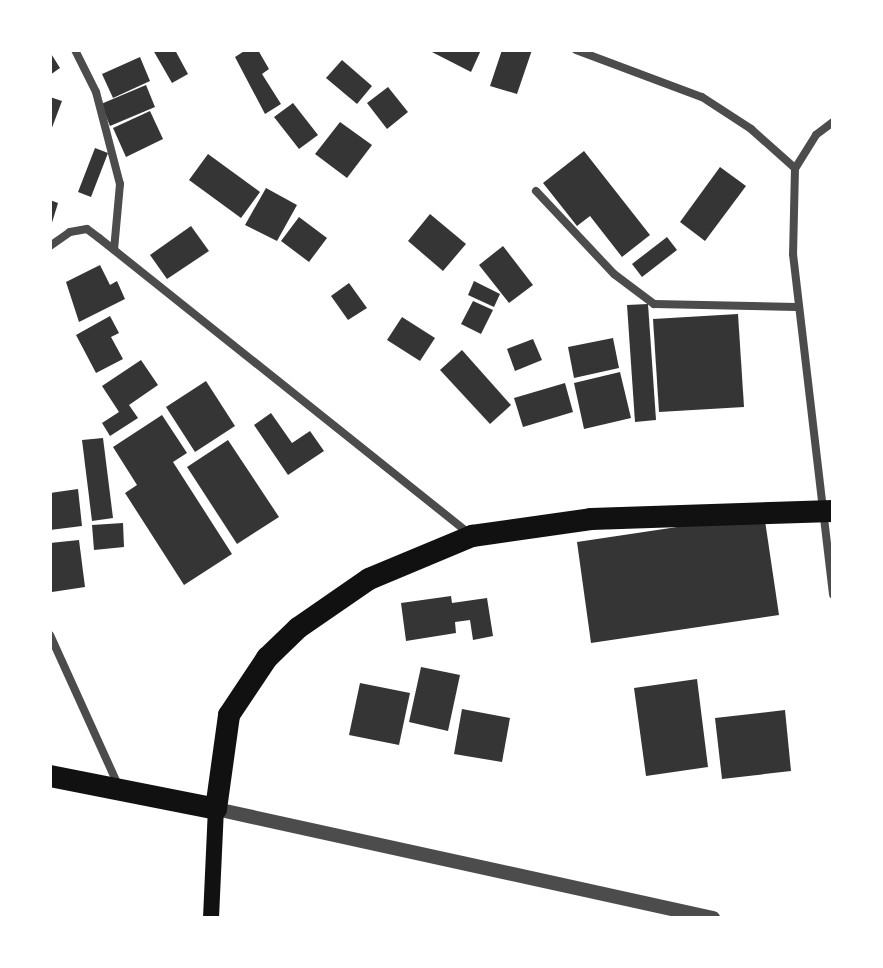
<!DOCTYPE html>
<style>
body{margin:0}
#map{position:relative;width:883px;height:968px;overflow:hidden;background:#fff;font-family:"DM Sans",sans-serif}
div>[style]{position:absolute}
.building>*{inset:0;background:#353535}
.minor>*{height:8px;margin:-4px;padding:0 4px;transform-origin:4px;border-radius:4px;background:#4c4c4c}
.tertiary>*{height:14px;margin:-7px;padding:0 7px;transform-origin:7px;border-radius:7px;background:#4c4c4c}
.secondary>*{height:16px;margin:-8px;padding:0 8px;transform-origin:8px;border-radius:8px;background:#111}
.trunk>*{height:22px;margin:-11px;padding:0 11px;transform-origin:11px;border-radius:11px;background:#111}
span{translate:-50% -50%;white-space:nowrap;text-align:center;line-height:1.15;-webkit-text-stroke:7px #fff;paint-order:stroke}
.frame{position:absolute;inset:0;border:52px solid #fff;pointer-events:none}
</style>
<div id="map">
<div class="building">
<div style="clip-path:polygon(153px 50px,175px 50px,188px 74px,172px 83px)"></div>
<div style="clip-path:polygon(246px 50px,258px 50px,269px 69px,262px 74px,281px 104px,265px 114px,235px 57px)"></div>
<div style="clip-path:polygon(428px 50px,481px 50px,471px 72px)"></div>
<div style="clip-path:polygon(502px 50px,532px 50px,517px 94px,490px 86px)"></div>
<div style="clip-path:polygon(50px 52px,60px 68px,50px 75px)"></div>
<div style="clip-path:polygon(140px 57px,150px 81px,113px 98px,102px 74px)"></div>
<div style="clip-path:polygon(342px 60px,372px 86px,357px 104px,326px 78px)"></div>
<div style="clip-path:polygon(146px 85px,155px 107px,110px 126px,101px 104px)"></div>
<div style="clip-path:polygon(388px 87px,408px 112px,387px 129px,367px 103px)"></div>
<div style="clip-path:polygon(50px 97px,62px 101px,50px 133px)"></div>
<div style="clip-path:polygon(293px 103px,318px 135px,299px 149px,274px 117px)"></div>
<div style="clip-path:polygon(150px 111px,163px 139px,126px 157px,113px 128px)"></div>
<div style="clip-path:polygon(340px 122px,372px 145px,347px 178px,315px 154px)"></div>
<div style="clip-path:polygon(95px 148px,108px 153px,91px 197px,78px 192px)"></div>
<div style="clip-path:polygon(584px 151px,650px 235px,622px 257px,590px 216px,577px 226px,543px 183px)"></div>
<div style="clip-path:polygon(208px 154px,260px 192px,241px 218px,189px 180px)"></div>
<div style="clip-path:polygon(720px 167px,746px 186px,705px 241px,680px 222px)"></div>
<div style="clip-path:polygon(266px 188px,297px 205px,277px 241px,245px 225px)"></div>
<div style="clip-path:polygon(50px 200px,58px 203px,51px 226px,50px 226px)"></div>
<div style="clip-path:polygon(430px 214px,466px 244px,443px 271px,408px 241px)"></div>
<div style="clip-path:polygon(299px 217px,327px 238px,309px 262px,281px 241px)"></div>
<div style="clip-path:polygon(191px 226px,209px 251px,167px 279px,150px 255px)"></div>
<div style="clip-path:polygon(667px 237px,677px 250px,642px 277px,632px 264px)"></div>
<div style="clip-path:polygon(503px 246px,533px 285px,509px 303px,479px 265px)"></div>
<div style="clip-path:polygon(100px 265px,110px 285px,117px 281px,125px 299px,79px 322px,66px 282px)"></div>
<div style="clip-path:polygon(474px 281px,500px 294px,494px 307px,468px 295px)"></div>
<div style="clip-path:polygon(349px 283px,367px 308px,348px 320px,331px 296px)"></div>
<div style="clip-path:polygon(473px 301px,493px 310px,481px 334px,461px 324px)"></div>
<div style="clip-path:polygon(648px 304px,656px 420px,635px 422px,627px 305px)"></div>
<div style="clip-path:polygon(738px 314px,744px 407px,659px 412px,653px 319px)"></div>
<div style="clip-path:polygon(110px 316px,119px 333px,111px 337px,123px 359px,96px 373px,76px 335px)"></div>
<div style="clip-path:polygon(402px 317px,435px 338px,420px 361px,387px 340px)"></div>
<div style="clip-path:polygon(613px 338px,619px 368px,574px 378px,568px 347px)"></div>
<div style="clip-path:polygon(533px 339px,542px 360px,515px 371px,507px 349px)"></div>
<div style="clip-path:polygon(462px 350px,511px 405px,490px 424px,440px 370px)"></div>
<div style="clip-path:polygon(141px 360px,158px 385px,129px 405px,138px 418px,110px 436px,102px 423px,119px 412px,102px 386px)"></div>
<div style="clip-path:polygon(620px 372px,631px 418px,584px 429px,574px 383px)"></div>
<div style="clip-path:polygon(206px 381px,235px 426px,195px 452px,166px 407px)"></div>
<div style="clip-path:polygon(565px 383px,573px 412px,523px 427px,514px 398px)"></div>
<div style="clip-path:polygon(271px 413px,292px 443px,310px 431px,324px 451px,288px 475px,254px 425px)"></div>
<div style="clip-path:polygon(162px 415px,187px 453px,173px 462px,232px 554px,184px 585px,125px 493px,137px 485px,113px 447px)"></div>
<div style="clip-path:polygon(103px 438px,113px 518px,92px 521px,82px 440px)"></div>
<div style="clip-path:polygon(228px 440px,279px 517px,237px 544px,187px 467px)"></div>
<div style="clip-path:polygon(78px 489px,82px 526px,50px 530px,50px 493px)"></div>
<div style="clip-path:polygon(764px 514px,779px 615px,591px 643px,577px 542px)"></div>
<div style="clip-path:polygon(123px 523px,124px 547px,94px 550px,92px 525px)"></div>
<div style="clip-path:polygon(79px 540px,85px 587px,52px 592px,50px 543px)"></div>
<div style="clip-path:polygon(451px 596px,452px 603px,487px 598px,493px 636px,473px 640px,470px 620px,455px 622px,456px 633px,406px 641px,401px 603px)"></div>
<div style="clip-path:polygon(421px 667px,460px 675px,448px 731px,409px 722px)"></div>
<div style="clip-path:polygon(697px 679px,708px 767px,646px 776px,634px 688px)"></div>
<div style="clip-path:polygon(360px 683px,410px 693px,399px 745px,349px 735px)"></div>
<div style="clip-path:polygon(462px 709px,510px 718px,502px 762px,454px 754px)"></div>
<div style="clip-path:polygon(785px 710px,791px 771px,722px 779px,715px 718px)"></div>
</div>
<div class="minor">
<div style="left:75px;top:50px;width:47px;rotate:63.4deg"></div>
<div style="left:96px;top:92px;width:95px;rotate:75.4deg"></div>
<div style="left:120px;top:184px;width:66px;rotate:95.2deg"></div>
<div style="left:576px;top:50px;width:134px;rotate:20.5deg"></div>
<div style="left:702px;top:97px;width:59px;rotate:33.1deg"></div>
<div style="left:751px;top:129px;width:59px;rotate:41.6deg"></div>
<div style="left:833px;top:122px;width:21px;rotate:143deg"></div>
<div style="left:816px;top:135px;width:39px;rotate:122deg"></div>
<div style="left:795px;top:168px;width:86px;rotate:91.3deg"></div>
<div style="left:793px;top:254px;width:343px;rotate:83.3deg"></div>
<div style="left:536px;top:191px;width:114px;rotate:46.8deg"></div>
<div style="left:614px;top:274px;width:50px;rotate:36.9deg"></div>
<div style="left:654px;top:304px;width:142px;rotate:1.2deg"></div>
<div style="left:50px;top:246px;width:24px;rotate:-35deg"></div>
<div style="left:70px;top:232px;width:17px;rotate:-10deg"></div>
<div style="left:87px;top:229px;width:15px;rotate:37deg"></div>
<div style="left:99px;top:238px;width:475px;rotate:38.6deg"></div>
<div style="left:50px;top:635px;width:167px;rotate:65.6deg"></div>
</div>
<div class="tertiary">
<div style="left:216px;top:809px;width:509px;rotate:12.37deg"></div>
</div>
<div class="secondary">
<div style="left:211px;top:918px;width:109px;rotate:-87.4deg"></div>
</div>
<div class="trunk">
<div style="left:50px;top:776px;width:169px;rotate:11.2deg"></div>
<div style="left:216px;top:809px;width:95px;rotate:-82.1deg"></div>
<div style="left:229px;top:715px;width:69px;rotate:-56.3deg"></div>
<div style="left:267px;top:658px;width:43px;rotate:-44.1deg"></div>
<div style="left:298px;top:628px;width:86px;rotate:-34.6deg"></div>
<div style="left:369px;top:579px;width:112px;rotate:-22.7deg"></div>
<div style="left:472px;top:536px;width:120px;rotate:-8.1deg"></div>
<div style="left:591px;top:519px;width:242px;rotate:-1.9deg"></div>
</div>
<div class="frame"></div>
</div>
